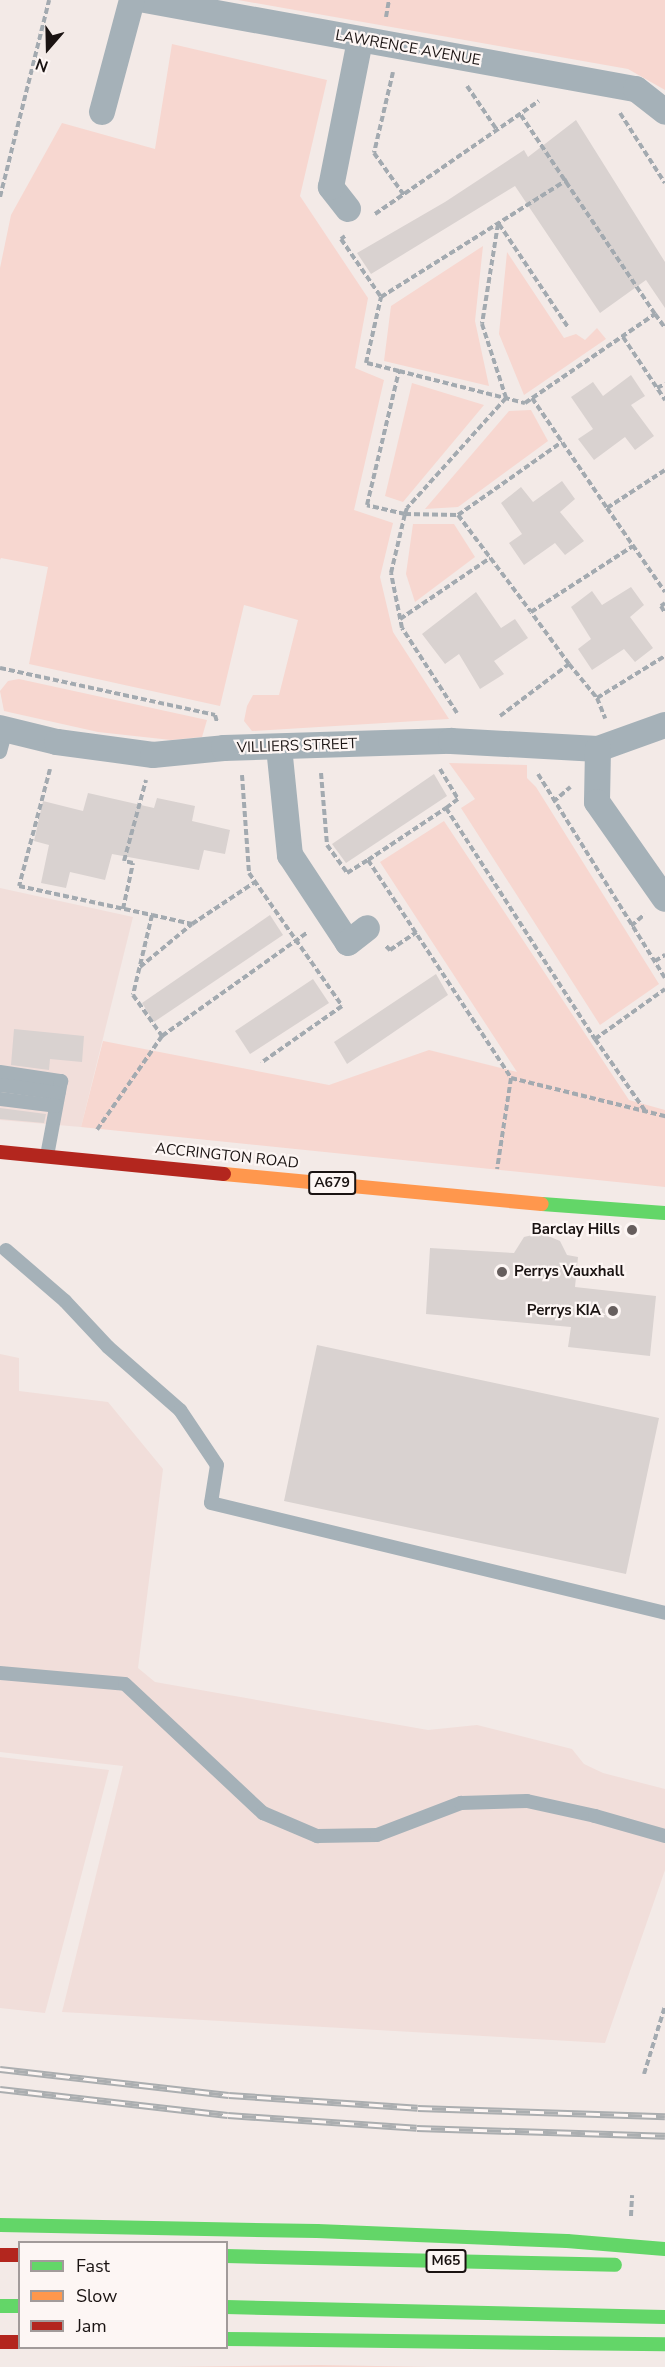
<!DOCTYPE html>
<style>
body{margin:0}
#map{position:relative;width:665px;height:2367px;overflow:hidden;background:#f3eae7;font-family:"Nunito Sans",sans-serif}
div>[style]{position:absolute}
.built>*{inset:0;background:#f1deda}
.green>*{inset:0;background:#f7d7d0}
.building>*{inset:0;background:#d9d2d0}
.path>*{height:4px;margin-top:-2px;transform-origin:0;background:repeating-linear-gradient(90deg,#a3aab0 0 6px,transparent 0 9px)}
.lane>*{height:14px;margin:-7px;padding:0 7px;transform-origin:7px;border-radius:7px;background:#a5b1b8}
.street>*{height:26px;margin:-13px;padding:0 13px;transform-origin:13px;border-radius:13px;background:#a5b1b8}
.fast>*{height:14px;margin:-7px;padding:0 7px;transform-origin:7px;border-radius:7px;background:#63d668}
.slow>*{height:14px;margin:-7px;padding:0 7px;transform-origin:7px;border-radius:7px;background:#ff974d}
.jam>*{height:14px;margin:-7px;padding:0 7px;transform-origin:7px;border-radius:7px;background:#b3261e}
.rail>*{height:7px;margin-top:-3.5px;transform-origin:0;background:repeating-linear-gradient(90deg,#fdf6f4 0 14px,#abaeb0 0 28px);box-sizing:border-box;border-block:2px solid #abaeb0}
.dots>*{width:16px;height:16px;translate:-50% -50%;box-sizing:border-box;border:3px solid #fdf6f4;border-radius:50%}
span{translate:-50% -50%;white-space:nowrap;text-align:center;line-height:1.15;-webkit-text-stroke:4.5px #fdf6f4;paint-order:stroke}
.shield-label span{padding:2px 4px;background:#fdf6f4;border:2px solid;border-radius:4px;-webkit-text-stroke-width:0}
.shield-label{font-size:14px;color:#1a1312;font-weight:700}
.street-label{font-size:15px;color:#1a1312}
.poi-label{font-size:15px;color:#1a1312;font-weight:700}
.right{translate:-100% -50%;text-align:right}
.left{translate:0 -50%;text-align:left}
.legend{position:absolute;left:18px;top:2241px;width:210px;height:108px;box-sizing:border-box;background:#fdf6f4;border:2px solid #a29b9a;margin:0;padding:8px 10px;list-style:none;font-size:18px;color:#1a1312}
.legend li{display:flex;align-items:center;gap:12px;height:30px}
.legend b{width:30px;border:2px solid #a29b9a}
.north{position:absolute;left:18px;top:18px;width:60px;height:60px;-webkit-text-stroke:4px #fdf6f4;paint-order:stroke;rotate:200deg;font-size:16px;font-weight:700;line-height:24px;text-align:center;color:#1a1312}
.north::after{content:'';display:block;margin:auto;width:21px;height:27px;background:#1a1312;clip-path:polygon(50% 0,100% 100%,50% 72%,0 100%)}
</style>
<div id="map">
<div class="built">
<div style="clip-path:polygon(0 888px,133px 917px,81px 1127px,0 1120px)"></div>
<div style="clip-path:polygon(0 1354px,19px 1358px,19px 1391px,108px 1402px,163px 1469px,138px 1668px,155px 1682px,428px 1730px,477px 1725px,572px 1749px,584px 1764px,603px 1773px,665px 1789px,665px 1870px,605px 2043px,62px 2012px,123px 1766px,0 1752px)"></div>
<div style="clip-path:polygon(0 1757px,109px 1770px,45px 2013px,0 2008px)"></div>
</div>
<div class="green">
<div style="clip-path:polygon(238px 0,665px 0,665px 90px,628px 69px)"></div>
<div style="clip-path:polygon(172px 44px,327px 80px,300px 196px,368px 298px,355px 368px,384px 380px,354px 510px,393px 523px,380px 577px,393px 632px,449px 719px,252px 731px,244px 721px,247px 706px,253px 695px,279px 695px,298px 620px,244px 605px,220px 706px,29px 664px,48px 567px,1px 558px,0 560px,0 268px,11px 215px,62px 123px,155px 149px)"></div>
<div style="clip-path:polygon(483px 246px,475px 321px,489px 386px,384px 361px,391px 306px)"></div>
<div style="clip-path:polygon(507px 252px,564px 338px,576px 334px,585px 340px,597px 328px,606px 339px,524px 395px,499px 334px)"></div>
<div style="clip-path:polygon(412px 383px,484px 405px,403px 502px,385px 496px)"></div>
<div style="clip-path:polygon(531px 410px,548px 441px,458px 507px,425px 509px,509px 411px)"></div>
<div style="clip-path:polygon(413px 524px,454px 524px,475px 557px,415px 602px,406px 574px)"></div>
<div style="clip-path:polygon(19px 679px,207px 720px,202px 737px,171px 740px,98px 732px,4px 711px,0 691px,8px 681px)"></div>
<div style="clip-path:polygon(449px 763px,527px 765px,527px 778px,536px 787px,659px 984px,600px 1025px,461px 808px,475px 799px)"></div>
<div style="clip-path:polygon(444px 821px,629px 1100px,665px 1110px,665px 1187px,81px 1127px,103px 1041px,329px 1085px,429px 1050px,517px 1072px,380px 862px)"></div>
<div style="clip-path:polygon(320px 2365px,432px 2367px,166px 2367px)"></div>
</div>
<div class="building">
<div style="clip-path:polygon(576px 120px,665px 262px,665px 308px,646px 280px,600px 313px,515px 186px,371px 274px,357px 253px,445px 202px,524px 150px,528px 157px)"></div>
<div style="clip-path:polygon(631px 375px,645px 396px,631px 405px,654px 436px,635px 450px,625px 437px,594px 460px,578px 439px,593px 429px,571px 397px,593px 382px,603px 396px)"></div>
<div style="clip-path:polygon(562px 481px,575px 499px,560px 512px,584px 541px,565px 555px,555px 543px,524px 565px,509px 543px,522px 534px,501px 503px,521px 487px,533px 502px)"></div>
<div style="clip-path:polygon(631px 587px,644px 605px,630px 617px,653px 648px,635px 662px,624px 649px,592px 670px,578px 649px,591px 639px,571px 607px,592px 591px,602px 605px)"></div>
<div style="clip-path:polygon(476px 592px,501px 628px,515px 619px,528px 638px,494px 661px,504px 674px,480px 689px,459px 654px,445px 664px,422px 634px)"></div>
<div style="clip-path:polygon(434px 774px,447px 796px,346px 863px,332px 844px)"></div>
<div style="clip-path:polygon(88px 793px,154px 808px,157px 798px,195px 806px,192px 821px,230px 830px,225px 854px,204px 850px,199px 870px,112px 854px,105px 880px,70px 872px,66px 888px,41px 883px,49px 845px,34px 841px,43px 801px,83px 811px)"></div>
<div style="clip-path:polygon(270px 915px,283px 935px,154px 1022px,142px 1003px)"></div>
<div style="clip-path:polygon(436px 974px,448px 995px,347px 1064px,334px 1042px)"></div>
<div style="clip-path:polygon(313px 979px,329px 1003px,250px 1054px,235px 1031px)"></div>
<div style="clip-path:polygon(14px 1029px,84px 1036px,82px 1062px,50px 1059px,49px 1070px,11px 1065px)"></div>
<div style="clip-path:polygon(0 1108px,46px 1114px,44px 1123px,0 1119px)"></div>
<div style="clip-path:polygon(541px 1233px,560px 1241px,567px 1255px,578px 1257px,575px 1287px,656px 1296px,650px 1356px,568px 1347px,571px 1327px,426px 1314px,430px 1248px,514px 1253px,524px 1237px)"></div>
<div style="clip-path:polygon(317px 1345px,659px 1418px,626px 1574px,284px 1501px)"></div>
</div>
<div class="path">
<div style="left:386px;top:17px;width:17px;rotate:-80deg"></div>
<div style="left:393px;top:72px;width:83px;rotate:103.2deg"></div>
<div style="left:374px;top:153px;width:52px;rotate:54.5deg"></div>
<div style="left:467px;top:86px;width:53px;rotate:55.7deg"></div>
<div style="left:620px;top:113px;width:83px;rotate:57.3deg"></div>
<div style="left:0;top:197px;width:203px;rotate:-76deg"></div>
<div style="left:375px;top:214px;width:199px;rotate:-34.6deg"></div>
<div style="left:498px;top:224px;width:101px;rotate:99.1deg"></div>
<div style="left:482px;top:324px;width:78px;rotate:72deg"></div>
<div style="left:506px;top:398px;width:148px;rotate:132deg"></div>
<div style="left:407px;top:508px;width:6px;rotate:108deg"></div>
<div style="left:405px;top:514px;width:53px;rotate:1.1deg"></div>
<div style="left:458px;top:515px;width:127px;rotate:-35.1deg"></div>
<div style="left:499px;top:224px;width:124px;rotate:56.2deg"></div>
<div style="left:345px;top:236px;width:5px;rotate:143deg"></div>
<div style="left:341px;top:239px;width:70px;rotate:55.4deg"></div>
<div style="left:655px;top:314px;width:17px;rotate:54deg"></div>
<div style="left:623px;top:337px;width:76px;rotate:56.3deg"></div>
<div style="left:399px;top:371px;width:130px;rotate:14.3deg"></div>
<div style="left:525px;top:403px;width:158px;rotate:-34.4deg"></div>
<div style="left:655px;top:314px;width:241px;rotate:-124deg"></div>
<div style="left:657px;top:388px;width:9px;rotate:-27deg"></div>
<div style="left:532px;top:398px;width:133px;rotate:55.7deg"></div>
<div style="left:607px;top:508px;width:69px;rotate:-33.2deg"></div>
<div style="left:607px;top:508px;width:102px;rotate:55.4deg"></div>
<div style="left:458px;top:515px;width:121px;rotate:53deg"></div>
<div style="left:531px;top:612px;width:121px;rotate:-32.9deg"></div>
<div style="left:665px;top:603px;width:5px;rotate:143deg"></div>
<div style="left:661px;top:606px;width:8px;rotate:60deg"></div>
<div style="left:400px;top:619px;width:109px;rotate:-34.1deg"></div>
<div style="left:569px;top:664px;width:44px;rotate:50.5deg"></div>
<div style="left:597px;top:698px;width:22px;rotate:68deg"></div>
<div style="left:0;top:668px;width:220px;rotate:12.3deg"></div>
<div style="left:215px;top:715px;width:7px;rotate:74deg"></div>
<div style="left:597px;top:698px;width:80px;rotate:-31.7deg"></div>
<div style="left:457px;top:713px;width:101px;rotate:-122.9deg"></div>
<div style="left:402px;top:628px;width:56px;rotate:-101.3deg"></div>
<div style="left:391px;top:573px;width:61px;rotate:-76.7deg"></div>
<div style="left:405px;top:514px;width:39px;rotate:-167deg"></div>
<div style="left:367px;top:505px;width:138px;rotate:-76.6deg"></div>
<div style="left:399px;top:371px;width:34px;rotate:-166deg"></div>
<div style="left:366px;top:363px;width:68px;rotate:-77.2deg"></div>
<div style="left:381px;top:297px;width:220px;rotate:-32.2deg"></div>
<div style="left:500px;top:716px;width:86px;rotate:-37deg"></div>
<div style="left:569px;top:664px;width:64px;rotate:-126.2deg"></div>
<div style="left:50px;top:769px;width:121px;rotate:104.8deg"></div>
<div style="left:19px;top:886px;width:136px;rotate:12.3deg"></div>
<div style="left:152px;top:915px;width:82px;rotate:103.4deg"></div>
<div style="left:133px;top:995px;width:50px;rotate:54.7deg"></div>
<div style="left:162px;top:1036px;width:114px;rotate:124.7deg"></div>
<div style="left:440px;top:769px;width:35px;rotate:59deg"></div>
<div style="left:458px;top:799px;width:15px;rotate:143deg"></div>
<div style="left:321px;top:773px;width:72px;rotate:85.2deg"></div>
<div style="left:327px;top:845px;width:34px;rotate:54deg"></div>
<div style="left:347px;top:873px;width:25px;rotate:-32deg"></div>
<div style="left:368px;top:860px;width:261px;rotate:56.7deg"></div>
<div style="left:511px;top:1078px;width:92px;rotate:98.7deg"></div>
<div style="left:538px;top:774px;width:240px;rotate:58.1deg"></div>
<div style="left:242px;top:775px;width:98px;rotate:85.9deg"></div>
<div style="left:249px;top:873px;width:162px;rotate:55deg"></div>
<div style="left:342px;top:1006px;width:99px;rotate:144.9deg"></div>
<div style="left:553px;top:802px;width:23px;rotate:-41deg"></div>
<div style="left:368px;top:860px;width:94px;rotate:-33.7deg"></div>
<div style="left:446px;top:808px;width:275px;rotate:57.2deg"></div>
<div style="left:595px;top:1039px;width:86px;rotate:-35.5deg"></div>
<div style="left:123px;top:909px;width:47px;rotate:-77.7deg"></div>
<div style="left:133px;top:863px;width:9px;rotate:-167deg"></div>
<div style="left:124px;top:861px;width:84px;rotate:-74.8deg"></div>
<div style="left:152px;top:915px;width:41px;rotate:12.7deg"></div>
<div style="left:631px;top:926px;width:18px;rotate:-41deg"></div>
<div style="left:386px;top:946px;width:6px;rotate:45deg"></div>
<div style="left:390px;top:950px;width:32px;rotate:-34deg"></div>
<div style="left:655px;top:961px;width:12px;rotate:-31deg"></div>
<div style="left:140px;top:967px;width:67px;rotate:-39.6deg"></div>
<div style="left:192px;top:924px;width:76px;rotate:-33.7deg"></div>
<div style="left:162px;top:1036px;width:179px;rotate:-35.5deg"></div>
<div style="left:595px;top:1039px;width:89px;rotate:55.1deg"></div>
<div style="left:511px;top:1078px;width:159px;rotate:13.9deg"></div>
<div style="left:644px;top:2074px;width:71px;rotate:-72.8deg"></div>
<div style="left:631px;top:2216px;width:21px;rotate:-87deg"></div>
</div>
<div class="lane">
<div style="left:0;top:752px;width:23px;rotate:-75deg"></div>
<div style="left:0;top:1072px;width:62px;rotate:8.4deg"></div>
<div style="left:61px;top:1081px;width:76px;rotate:100.6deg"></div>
<div style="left:0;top:1085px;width:59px;rotate:7.9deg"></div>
<div style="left:0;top:1099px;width:56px;rotate:7.1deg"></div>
<div style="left:6px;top:1250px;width:78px;rotate:40.8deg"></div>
<div style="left:65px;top:1301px;width:63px;rotate:46.9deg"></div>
<div style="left:108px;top:1347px;width:96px;rotate:41.2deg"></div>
<div style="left:180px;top:1410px;width:66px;rotate:56.1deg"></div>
<div style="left:217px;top:1465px;width:38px;rotate:99deg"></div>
<div style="left:211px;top:1503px;width:467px;rotate:13.6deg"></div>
<div style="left:0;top:1673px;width:125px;rotate:5deg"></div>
<div style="left:125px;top:1684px;width:189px;rotate:43.1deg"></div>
<div style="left:263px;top:1813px;width:59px;rotate:23.1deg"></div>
<div style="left:317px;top:1836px;width:60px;rotate:-1deg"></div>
<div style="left:377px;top:1835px;width:90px;rotate:-20.9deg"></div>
<div style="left:461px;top:1803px;width:66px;rotate:-1.7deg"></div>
<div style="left:527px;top:1801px;width:70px;rotate:12.4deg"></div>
<div style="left:595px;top:1816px;width:73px;rotate:15.9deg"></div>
</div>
<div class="street">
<div style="left:145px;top:0;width:499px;rotate:10.3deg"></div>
<div style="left:636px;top:89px;width:37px;rotate:38deg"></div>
<div style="left:102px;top:112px;width:116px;rotate:-75deg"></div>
<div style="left:348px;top:209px;width:28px;rotate:-128deg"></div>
<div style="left:331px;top:187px;width:150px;rotate:-78.8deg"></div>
<div style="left:0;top:728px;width:59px;rotate:13.8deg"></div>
<div style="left:57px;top:742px;width:97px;rotate:7.7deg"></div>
<div style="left:153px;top:755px;width:71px;rotate:-5.6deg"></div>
<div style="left:224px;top:748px;width:227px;rotate:-1.8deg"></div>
<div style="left:451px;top:741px;width:147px;rotate:3.1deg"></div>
<div style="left:598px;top:749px;width:71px;rotate:-19.7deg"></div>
<div style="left:279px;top:747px;width:109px;rotate:84.2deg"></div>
<div style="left:290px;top:855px;width:105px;rotate:56.6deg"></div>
<div style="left:348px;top:943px;width:24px;rotate:-38deg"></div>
<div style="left:598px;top:749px;width:53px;rotate:91.1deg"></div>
<div style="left:597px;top:802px;width:118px;rotate:55deg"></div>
</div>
<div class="fast">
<div style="left:542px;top:1204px;width:123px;rotate:4.2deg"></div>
<div style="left:0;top:2225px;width:317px;rotate:1.1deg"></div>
<div style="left:317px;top:2231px;width:250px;rotate:2.3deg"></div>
<div style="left:567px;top:2241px;width:98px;rotate:4.7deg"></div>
<div style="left:226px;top:2256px;width:389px;rotate:1.3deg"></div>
<div style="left:0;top:2306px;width:20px"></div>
<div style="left:226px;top:2307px;width:439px;rotate:1.3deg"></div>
<div style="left:226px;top:2339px;width:439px;rotate:0.7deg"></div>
</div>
<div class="slow">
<div style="left:224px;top:1174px;width:319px;rotate:5.4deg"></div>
</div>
<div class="jam">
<div style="left:0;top:1152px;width:225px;rotate:5.6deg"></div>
<div style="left:0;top:2255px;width:20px"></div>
<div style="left:0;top:2342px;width:20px"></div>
</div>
<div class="rail">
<div style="left:0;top:2069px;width:230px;rotate:6.5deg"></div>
<div style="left:229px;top:2095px;width:189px;rotate:3.9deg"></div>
<div style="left:418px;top:2108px;width:247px;rotate:1.9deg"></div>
<div style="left:0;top:2089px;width:229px;rotate:6.5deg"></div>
<div style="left:228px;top:2115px;width:189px;rotate:3.9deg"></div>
<div style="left:417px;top:2128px;width:248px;rotate:1.8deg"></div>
</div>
<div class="dots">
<div style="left:632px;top:1230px;background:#665e5d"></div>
<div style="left:502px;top:1272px;background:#665e5d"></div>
<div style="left:613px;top:1311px;background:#665e5d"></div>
</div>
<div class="shield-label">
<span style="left:332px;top:1183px">A679</span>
<span style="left:446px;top:2261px">M65</span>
</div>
<div class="street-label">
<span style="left:408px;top:48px;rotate:10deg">LAWRENCE AVENUE</span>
<span style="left:297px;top:746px;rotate:-2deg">VILLIERS STREET</span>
<span style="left:227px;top:1156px;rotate:6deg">ACCRINGTON ROAD</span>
</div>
<div class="poi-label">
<span class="right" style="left:620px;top:1230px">Barclay Hills</span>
<span class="left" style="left:514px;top:1272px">Perrys Vauxhall</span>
<span class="right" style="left:601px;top:1311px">Perrys KIA</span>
</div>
<ul class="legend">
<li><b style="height:8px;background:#63d668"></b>Fast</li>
<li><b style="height:8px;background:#ff974d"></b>Slow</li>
<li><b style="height:8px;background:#b3261e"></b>Jam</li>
</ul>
<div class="north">N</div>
</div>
